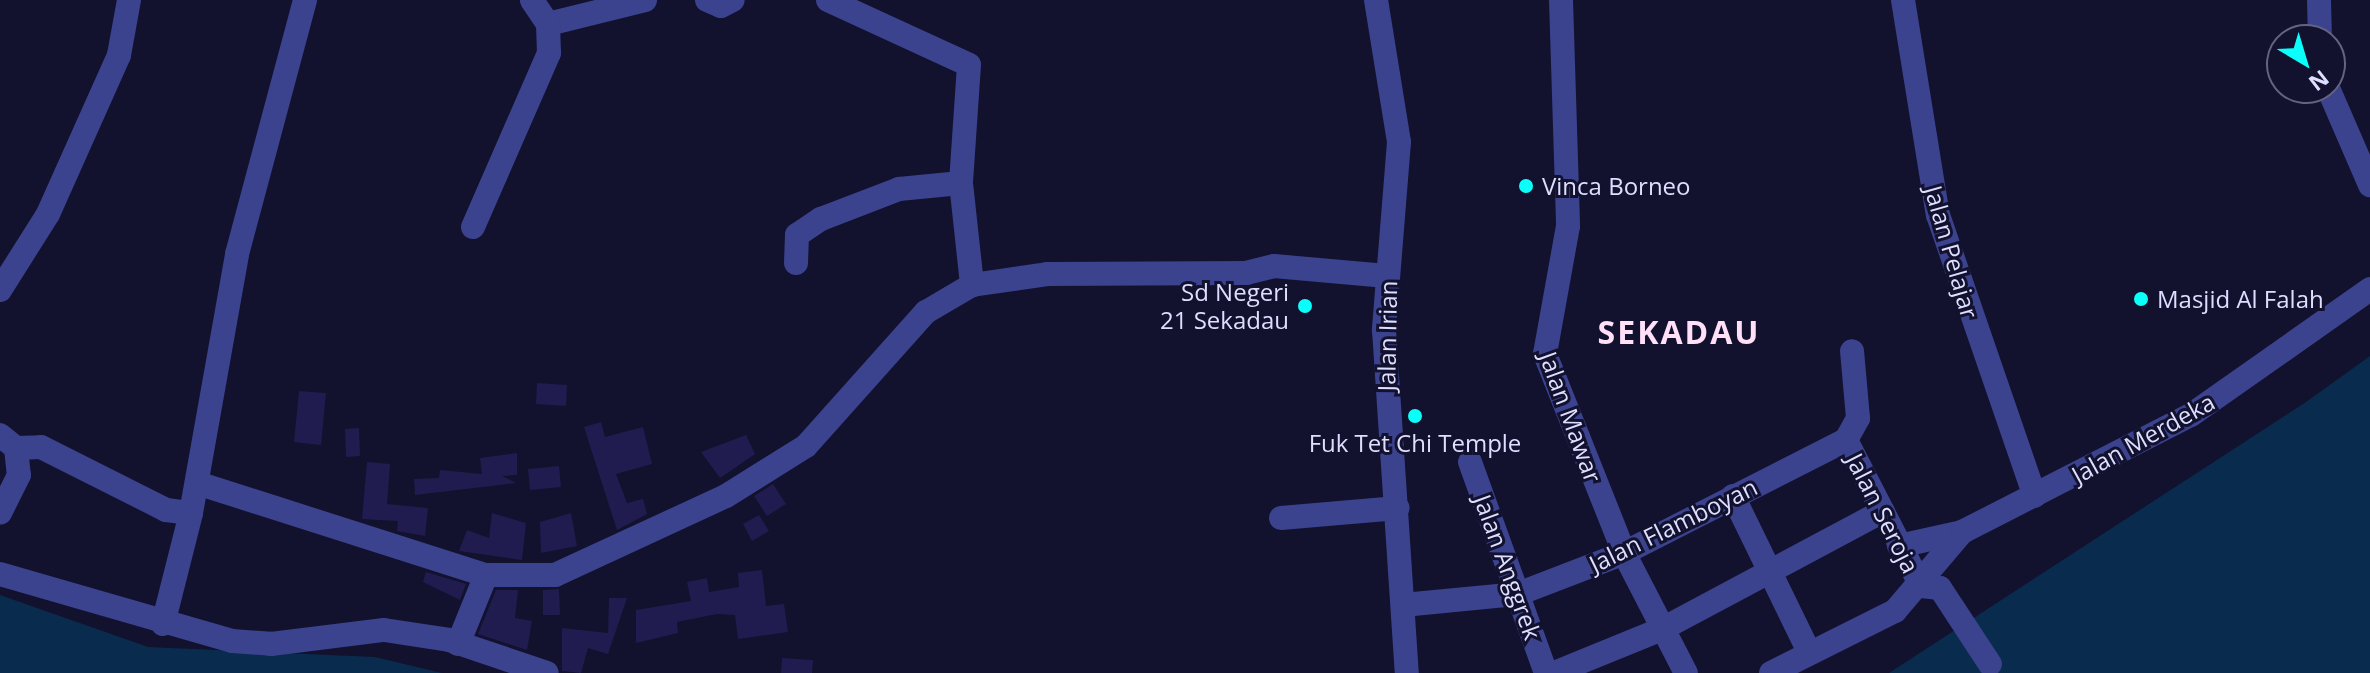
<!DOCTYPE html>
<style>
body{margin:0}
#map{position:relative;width:2370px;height:673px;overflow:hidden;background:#12112e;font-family:"Open Sans",sans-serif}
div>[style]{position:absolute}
.water>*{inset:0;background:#092b4e}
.building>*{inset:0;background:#201c4f}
.minor>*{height:24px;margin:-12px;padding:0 12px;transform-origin:12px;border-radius:12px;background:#3b428e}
.dots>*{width:22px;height:22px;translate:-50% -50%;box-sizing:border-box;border:4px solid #12112e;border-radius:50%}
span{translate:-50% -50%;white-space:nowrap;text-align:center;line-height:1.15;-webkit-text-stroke:6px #12112e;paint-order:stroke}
.poi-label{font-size:24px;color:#dedeff}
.left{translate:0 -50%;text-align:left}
.right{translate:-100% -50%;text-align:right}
.street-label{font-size:24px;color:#dedeff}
.district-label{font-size:32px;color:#ffe0f7;font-weight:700;letter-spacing:2px}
.north{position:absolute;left:2266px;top:24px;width:80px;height:80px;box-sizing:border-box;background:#12112e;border:2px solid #646382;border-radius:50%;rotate:142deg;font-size:22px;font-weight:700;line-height:32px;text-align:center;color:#dedeff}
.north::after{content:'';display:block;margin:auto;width:28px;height:36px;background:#0afffa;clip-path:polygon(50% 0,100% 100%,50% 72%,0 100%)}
</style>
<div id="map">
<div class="water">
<div style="clip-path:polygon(2370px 356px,2370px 673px,1889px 673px,2306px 402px)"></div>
<div style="clip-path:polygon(0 595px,148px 647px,375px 657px,442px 673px,0 673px)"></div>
</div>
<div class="building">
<div style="clip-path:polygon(537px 383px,567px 385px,566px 406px,536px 404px)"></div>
<div style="clip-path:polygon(299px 391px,326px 393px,321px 445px,294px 442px)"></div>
<div style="clip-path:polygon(601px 422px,605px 437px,643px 427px,652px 464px,616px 474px,627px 503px,643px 499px,647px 514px,617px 530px,584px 427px)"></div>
<div style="clip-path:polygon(359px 428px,360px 456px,346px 457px,345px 429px)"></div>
<div style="clip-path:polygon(746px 435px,755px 454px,720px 478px,701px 452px)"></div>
<div style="clip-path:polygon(517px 453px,517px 475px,502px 476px,516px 483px,415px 495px,414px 479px,439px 478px,440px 470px,482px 474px,480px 458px)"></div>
<div style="clip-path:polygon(367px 462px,390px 464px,387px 504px,428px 508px,425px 536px,397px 531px,398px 521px,362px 519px)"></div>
<div style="clip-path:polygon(559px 466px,561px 487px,530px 490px,528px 469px)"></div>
<div style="clip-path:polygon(773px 484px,786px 504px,767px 516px,754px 496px)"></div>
<div style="clip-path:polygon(492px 513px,526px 523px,522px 560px,459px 551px,467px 530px,489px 538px)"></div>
<div style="clip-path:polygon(571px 513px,577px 546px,541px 553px,540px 522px)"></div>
<div style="clip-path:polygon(759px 515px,769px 531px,752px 541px,743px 524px)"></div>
<div style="clip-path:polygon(762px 570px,766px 606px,784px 604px,788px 632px,738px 639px,735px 615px,717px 614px,677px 622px,678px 633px,636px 643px,636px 610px,691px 601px,687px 582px,707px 578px,709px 592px,739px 587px,738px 573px)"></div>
<div style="clip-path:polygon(426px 572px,466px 584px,460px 600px,423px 582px)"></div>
<div style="clip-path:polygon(559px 589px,560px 615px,543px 615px,543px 590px)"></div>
<div style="clip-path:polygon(496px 590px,518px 590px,515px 618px,532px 621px,527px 650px,478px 634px)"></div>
<div style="clip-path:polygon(609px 598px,627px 598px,608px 654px,588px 648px,581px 673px,562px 671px,562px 628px,608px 633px)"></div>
<div style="clip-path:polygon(782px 658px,813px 660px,812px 673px,781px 673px)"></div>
</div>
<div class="minor">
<div style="left:707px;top:0;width:15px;rotate:23deg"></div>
<div style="left:721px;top:6px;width:13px;rotate:-27deg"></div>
<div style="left:828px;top:0;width:155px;rotate:24.7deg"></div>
<div style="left:969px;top:65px;width:118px;rotate:93.9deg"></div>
<div style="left:961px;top:183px;width:103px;rotate:83.8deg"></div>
<div style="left:1376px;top:0;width:144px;rotate:80.8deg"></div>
<div style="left:1399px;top:142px;width:189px;rotate:94.6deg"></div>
<div style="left:1384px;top:330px;width:344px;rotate:86.2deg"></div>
<div style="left:1561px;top:0;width:226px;rotate:88.2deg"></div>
<div style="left:1568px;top:226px;width:130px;rotate:100.2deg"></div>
<div style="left:1545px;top:354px;width:214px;rotate:68.3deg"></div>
<div style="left:1624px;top:553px;width:135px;rotate:62.7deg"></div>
<div style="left:1903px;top:0;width:218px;rotate:80.8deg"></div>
<div style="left:1938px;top:215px;width:297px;rotate:71deg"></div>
<div style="left:2319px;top:0;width:40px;rotate:88.6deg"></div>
<div style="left:548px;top:24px;width:100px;rotate:-13.9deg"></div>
<div style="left:2328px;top:88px;width:106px;rotate:66.6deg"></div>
<div style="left:473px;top:227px;width:190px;rotate:-66.4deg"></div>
<div style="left:549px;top:53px;width:29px;rotate:-92deg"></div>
<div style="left:548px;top:24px;width:29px;rotate:-124deg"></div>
<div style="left:796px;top:263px;width:28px;rotate:-88deg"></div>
<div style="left:797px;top:235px;width:29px;rotate:-34deg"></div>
<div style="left:821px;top:219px;width:84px;rotate:-21deg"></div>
<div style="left:899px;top:189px;width:62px;rotate:-5.5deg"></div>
<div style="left:0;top:290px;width:90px;rotate:-57.7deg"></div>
<div style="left:48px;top:214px;width:174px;rotate:-65.9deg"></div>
<div style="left:119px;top:55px;width:56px;rotate:-79.7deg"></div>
<div style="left:0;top:435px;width:21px;rotate:39deg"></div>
<div style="left:16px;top:448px;width:27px;rotate:84deg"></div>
<div style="left:19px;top:475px;width:42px;rotate:116.6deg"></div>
<div style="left:1846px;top:440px;width:164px;rotate:62.8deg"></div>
<div style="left:16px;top:448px;width:25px;rotate:-2deg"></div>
<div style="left:41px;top:447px;width:140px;rotate:26.7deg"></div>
<div style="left:166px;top:510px;width:25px;rotate:7deg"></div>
<div style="left:1470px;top:462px;width:224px;rotate:70.2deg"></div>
<div style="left:197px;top:483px;width:303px;rotate:17.7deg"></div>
<div style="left:486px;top:575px;width:69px"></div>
<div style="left:555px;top:575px;width:188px;rotate:-24.8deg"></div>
<div style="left:726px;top:496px;width:94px;rotate:-32deg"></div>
<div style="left:806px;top:446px;width:180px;rotate:-48.2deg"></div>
<div style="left:926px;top:312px;width:53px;rotate:-30.4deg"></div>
<div style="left:972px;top:285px;width:76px;rotate:-8.3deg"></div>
<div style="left:1047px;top:274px;width:199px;rotate:-0.3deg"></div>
<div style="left:1246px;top:273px;width:29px;rotate:-14deg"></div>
<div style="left:1274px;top:266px;width:113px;rotate:5.1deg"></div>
<div style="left:1733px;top:496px;width:174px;rotate:64deg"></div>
<div style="left:1281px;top:518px;width:117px;rotate:-4.9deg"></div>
<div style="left:1899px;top:546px;width:65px;rotate:-12.5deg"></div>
<div style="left:0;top:574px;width:241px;rotate:16.1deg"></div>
<div style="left:232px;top:641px;width:39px;rotate:4deg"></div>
<div style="left:271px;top:644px;width:114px;rotate:-7.1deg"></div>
<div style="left:384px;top:630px;width:66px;rotate:8.7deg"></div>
<div style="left:449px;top:640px;width:103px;rotate:18.6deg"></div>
<div style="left:1921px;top:586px;width:19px;rotate:6deg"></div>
<div style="left:1940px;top:588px;width:91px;rotate:56.7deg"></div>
<div style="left:1403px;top:605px;width:116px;rotate:-5.5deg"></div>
<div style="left:1518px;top:594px;width:114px;rotate:-21.1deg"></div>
<div style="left:1624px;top:553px;width:249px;rotate:-27deg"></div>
<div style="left:1846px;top:440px;width:25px;rotate:-61deg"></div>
<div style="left:1858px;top:418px;width:67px;rotate:-95.1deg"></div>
<div style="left:163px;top:624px;width:114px;rotate:-75.8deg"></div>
<div style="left:191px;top:513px;width:263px;rotate:-79.9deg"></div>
<div style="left:237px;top:254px;width:263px;rotate:-75deg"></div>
<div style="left:458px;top:644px;width:74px;rotate:-67.9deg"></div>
<div style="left:1554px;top:673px;width:119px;rotate:-22.2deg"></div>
<div style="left:1664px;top:628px;width:248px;rotate:-28.1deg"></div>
<div style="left:1771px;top:673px;width:139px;rotate:-26.6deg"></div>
<div style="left:1895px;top:611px;width:104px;rotate:-49.7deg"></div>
<div style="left:1962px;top:532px;width:257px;rotate:-27.1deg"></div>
<div style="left:2191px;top:415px;width:219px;rotate:-35.1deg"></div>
</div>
<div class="dots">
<div style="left:1526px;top:186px;background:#0afffa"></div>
<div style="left:2141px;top:299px;background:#0afffa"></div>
<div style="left:1305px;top:306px;background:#0afffa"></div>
<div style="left:1415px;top:416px;background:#0afffa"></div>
</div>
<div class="poi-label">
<span class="left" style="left:1542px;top:186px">Vinca Borneo</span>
<span class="right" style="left:1289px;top:306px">Sd Negeri<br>21 Sekadau</span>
<span class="left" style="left:2157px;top:299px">Masjid Al Falah</span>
<span style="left:1415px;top:443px">Fuk Tet Chi Temple</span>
</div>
<div class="street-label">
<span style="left:1952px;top:252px;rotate:74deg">Jalan Pelajar</span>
<span style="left:1387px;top:336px;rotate:-89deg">Jalan Irian</span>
<span style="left:1571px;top:417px;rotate:70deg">Jalan Mawar</span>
<span style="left:2143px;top:438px;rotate:-29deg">Jalan Merdeka</span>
<span style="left:1883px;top:513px;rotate:63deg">Jalan Seroja</span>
<span style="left:1673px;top:525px;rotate:-26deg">Jalan Flamboyan</span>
<span style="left:1508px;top:567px;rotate:70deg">Jalan Anggrek</span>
</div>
<div class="district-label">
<span style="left:1679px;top:332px">SEKADAU</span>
</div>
<div class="north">N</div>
</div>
